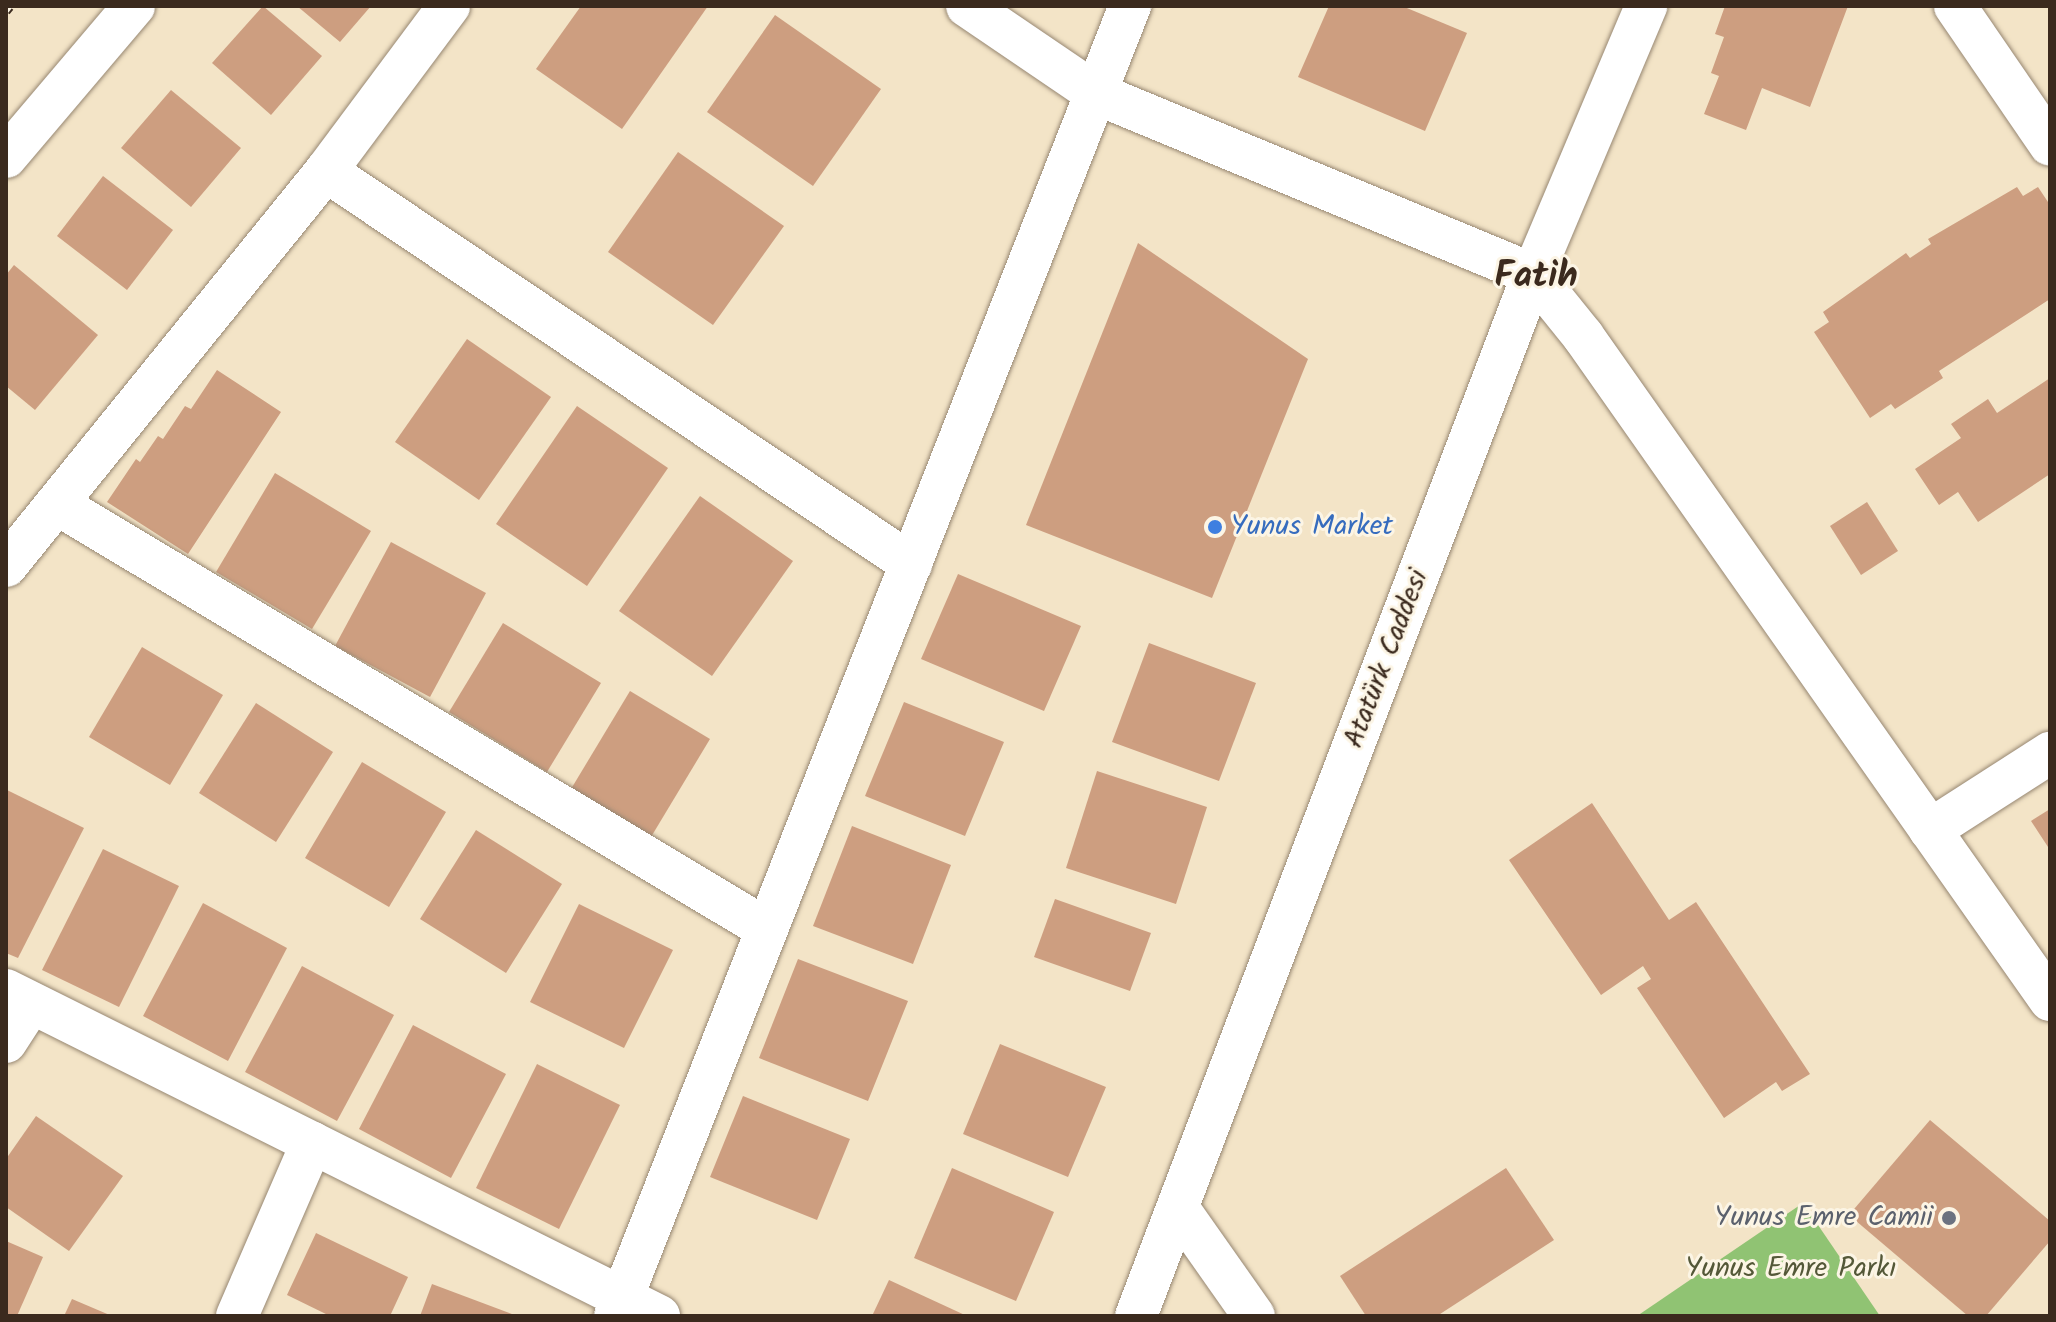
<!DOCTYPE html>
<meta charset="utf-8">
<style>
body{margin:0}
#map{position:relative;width:2056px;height:1322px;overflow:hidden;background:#f3e4c7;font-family:Kalam,sans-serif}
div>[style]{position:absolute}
.green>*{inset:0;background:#90c373}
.building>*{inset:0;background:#cd9e80}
.roads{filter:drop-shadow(0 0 2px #978772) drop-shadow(0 0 2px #978772)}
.minor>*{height:42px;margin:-21px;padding:0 21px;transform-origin:21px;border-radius:21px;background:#fff}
.rail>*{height:9px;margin-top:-4.5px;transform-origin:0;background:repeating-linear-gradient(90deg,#fcf5e5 0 18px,#3b2a1e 0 36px);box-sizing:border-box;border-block:2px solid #3b2a1e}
.dots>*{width:22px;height:22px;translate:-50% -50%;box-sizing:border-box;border:4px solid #fcf5e5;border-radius:50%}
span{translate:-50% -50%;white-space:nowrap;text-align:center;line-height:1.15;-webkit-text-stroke:6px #fcf5e5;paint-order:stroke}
.shop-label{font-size:28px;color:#366cbe}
.left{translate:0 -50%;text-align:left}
.street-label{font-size:28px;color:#3b2a1e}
.worship-label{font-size:28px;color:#5b616d}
.right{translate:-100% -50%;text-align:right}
.park-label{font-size:28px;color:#545838}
.district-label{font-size:36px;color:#3b2a1e;font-weight:700}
.frame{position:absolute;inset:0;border:8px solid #3b2a1e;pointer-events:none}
</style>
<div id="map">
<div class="green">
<div style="clip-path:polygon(1803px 1203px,1880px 1316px,1637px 1316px)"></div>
</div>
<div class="building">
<div style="clip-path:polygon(263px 6px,322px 56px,271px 115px,212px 63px)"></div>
<div style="clip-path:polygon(297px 6px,371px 6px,340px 42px)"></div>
<div style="clip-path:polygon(581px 6px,708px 6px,622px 129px,536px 69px)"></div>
<div style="clip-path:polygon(1329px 6px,1402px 6px,1467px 33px,1425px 131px,1298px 77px)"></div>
<div style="clip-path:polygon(1725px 6px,1848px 6px,1810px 107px,1762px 88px,1746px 130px,1704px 114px,1719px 76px,1711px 73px,1724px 37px,1715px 34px)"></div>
<div style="clip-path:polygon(775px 15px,881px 89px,813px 186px,707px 112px)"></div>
<div style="clip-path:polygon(171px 90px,241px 148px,191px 207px,121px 148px)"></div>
<div style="clip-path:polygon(678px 152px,784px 226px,713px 325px,608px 252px)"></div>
<div style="clip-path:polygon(103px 176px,173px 230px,127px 290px,57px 236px)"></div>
<div style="clip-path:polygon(2017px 187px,2023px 196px,2038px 187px,2050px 205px,2050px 299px,1939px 371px,1943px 378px,1895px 409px,1891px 404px,1870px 418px,1814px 332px,1829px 322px,1823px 312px,1906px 253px,1910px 258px,1931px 244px,1928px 239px)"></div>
<div style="clip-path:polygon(1138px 243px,1308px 359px,1212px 598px,1026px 525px)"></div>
<div style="clip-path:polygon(14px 265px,98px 335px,35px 410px,6px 386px,6px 275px)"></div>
<div style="clip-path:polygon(467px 339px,551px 397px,479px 500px,395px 442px)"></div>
<div style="clip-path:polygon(217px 370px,281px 412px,188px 554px,107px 502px,136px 459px,140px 462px,158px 436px,163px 439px,185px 406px,191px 409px)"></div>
<div style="clip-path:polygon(2050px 378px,2050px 474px,1978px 522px,1958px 492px,1939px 505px,1915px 469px,1961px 438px,1951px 424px,1988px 399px,1997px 413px)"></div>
<div style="clip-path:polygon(577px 406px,668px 468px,587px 586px,496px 524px)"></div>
<div style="clip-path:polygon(275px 473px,371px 531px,312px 629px,216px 572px)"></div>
<div style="clip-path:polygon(700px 496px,793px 561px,712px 676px,619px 611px)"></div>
<div style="clip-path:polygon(1867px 502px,1898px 551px,1861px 575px,1830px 526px)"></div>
<div style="clip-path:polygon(391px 542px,486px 593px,430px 697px,335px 646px)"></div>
<div style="clip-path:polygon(958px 574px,1081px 626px,1044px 711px,921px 659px)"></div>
<div style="clip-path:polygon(503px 623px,601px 683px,547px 772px,449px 712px)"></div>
<div style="clip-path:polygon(1149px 643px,1256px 683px,1219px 781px,1112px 742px)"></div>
<div style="clip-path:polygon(142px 647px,223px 695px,170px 785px,89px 737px)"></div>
<div style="clip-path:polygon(630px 691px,710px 739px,651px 837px,571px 789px)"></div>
<div style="clip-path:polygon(904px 702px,1004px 742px,965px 836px,865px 796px)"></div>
<div style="clip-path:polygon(256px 703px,333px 752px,276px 842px,199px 793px)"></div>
<div style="clip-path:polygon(362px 762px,446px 812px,389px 907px,305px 858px)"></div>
<div style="clip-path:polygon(1097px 771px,1207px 807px,1176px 904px,1066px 868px)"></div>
<div style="clip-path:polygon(7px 790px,84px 828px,18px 958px,6px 953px)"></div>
<div style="clip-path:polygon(1592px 803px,1669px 920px,1696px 902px,1810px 1074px,1782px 1091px,1776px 1082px,1724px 1118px,1637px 988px,1651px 979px,1643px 966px,1601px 995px,1509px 860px)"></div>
<div style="clip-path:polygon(2050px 809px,2050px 850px,2031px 821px)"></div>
<div style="clip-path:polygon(852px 826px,951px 865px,913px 964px,813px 926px)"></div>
<div style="clip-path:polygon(476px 830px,562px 884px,506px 973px,420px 919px)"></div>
<div style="clip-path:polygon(103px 849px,179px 886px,119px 1007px,42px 970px)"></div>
<div style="clip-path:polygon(1055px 899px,1151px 933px,1130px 991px,1034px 957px)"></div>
<div style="clip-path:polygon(203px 903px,287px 948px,228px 1061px,143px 1016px)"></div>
<div style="clip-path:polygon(579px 904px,673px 950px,624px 1048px,530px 1002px)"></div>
<div style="clip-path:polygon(798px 959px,908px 1001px,868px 1101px,759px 1058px)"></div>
<div style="clip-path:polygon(302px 966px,394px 1015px,337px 1121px,245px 1072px)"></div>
<div style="clip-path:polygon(413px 1025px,506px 1074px,451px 1178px,359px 1129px)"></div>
<div style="clip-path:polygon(1000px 1044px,1106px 1087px,1068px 1177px,963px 1134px)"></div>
<div style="clip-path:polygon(537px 1064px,620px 1105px,559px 1229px,476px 1188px)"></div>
<div style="clip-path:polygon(743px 1096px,850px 1139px,817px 1220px,710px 1177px)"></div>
<div style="clip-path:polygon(36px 1116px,123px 1176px,69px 1251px,6px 1207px,6px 1159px)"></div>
<div style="clip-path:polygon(1930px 1120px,2050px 1221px,2050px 1241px,1986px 1316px,1968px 1316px,1849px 1215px)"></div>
<div style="clip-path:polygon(952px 1168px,1054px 1212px,1016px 1301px,914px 1258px)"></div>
<div style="clip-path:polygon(1506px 1168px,1554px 1240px,1437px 1316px,1366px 1316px,1340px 1276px)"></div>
<div style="clip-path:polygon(316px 1233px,408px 1277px,390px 1316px,330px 1316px,287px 1295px)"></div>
<div style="clip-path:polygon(6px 1241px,43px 1257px,17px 1316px,6px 1316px)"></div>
<div style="clip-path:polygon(889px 1280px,967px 1316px,872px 1316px)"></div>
<div style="clip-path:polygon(432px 1284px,517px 1316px,420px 1316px)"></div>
<div style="clip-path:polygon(72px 1299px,112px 1316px,64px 1316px)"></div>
</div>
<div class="roads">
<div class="minor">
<div style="left:967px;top:6px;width:155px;rotate:34.2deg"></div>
<div style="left:1095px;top:93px;width:474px;rotate:22.5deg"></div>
<div style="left:1533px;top:274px;width:80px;rotate:51.1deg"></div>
<div style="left:1583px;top:336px;width:812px;rotate:54.88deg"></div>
<div style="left:1955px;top:6px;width:168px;rotate:55.6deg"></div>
<div style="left:6px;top:157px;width:198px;rotate:-49.7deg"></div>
<div style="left:326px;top:171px;width:705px;rotate:33.89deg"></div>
<div style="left:57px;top:504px;width:825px;rotate:30.92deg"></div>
<div style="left:6px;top:566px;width:508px;rotate:-50.99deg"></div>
<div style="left:326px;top:171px;width:206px;rotate:-53.3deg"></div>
<div style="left:1930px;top:830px;width:143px;rotate:-32.7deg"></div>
<div style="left:6px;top:990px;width:730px;rotate:26.53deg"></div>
<div style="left:6px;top:1042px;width:46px;rotate:-57.3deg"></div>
<div style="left:1178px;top:1208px;width:132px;rotate:54.9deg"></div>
<div style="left:237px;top:1316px;width:189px;rotate:-66.6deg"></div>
<div style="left:615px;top:1316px;width:1408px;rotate:-68.54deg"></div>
<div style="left:1136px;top:1316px;width:1115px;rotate:-69.14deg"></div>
<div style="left:1533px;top:274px;width:291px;rotate:-67.1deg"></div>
</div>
</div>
<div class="rail">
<div style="left:6px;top:11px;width:6px;rotate:-51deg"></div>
</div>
<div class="dots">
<div style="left:1215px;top:527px;background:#3f7fe0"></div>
<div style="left:1949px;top:1218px;background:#6b7280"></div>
</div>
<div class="shop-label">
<span class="left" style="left:1231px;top:527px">Yunus Market</span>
</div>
<div class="street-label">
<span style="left:1387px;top:659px;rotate:-69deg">Atatürk Caddesi</span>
</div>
<div class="worship-label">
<span class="right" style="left:1933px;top:1218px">Yunus Emre Camii</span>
</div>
<div class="park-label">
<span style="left:1791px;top:1269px">Yunus Emre Parkı</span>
</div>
<div class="district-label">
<span style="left:1536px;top:277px">Fatih</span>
</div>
<div class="frame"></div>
</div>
